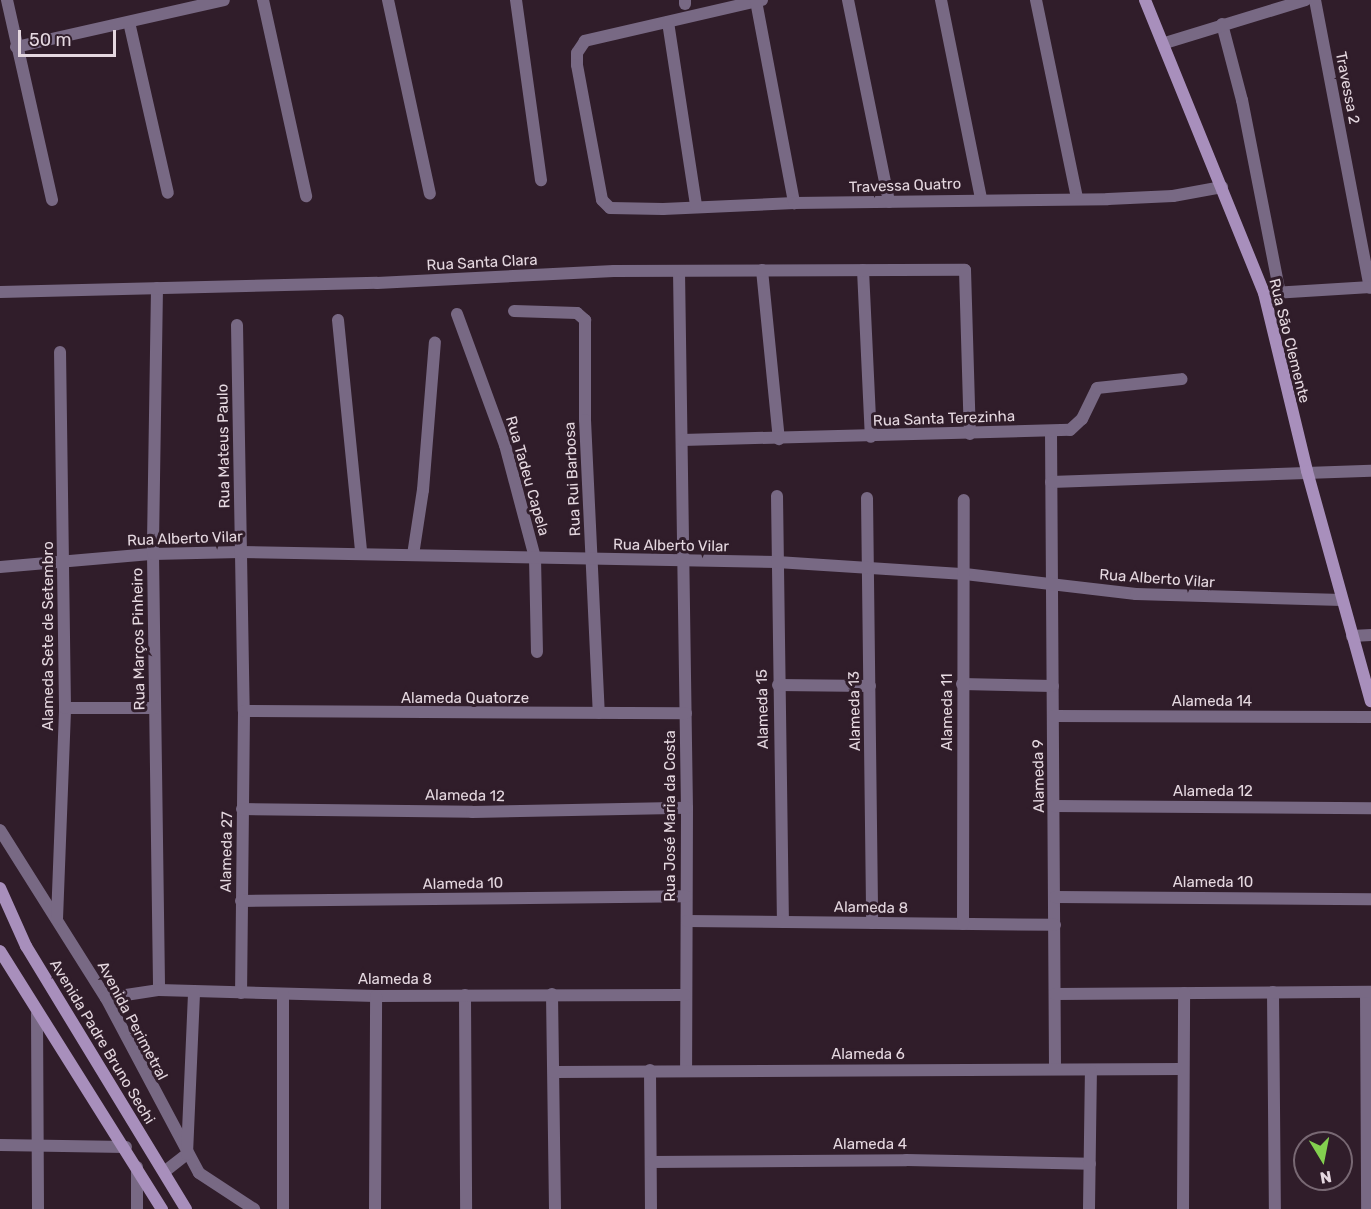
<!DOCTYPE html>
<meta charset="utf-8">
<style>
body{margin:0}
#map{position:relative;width:1371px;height:1209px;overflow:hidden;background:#301d2a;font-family:Rubik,sans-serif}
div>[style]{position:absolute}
.minor>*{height:12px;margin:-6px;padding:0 6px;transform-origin:6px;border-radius:6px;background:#786984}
.secondary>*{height:12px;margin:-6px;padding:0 6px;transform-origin:6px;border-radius:6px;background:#a88fbc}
span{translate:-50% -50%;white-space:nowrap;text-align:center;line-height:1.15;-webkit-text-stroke:6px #301d2a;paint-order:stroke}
.street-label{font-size:15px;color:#e5d8e0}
.north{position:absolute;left:1293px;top:1131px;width:60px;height:60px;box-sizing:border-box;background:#301d2a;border:2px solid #786873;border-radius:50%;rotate:170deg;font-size:16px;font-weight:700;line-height:24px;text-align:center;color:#e5d8e0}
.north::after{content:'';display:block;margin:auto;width:21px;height:27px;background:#83d04f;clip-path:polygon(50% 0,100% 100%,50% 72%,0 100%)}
.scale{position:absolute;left:18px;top:30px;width:98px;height:27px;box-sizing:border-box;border:3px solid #e5d8e0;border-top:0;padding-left:8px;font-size:18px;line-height:21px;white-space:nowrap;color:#e5d8e0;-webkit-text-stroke:4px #301d2a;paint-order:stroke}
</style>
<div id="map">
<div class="minor">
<div style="left:7px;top:0;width:205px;rotate:77.3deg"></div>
<div style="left:263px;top:0;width:201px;rotate:77.6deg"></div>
<div style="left:388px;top:0;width:198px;rotate:77.8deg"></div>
<div style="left:516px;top:0;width:182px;rotate:82.1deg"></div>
<div style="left:685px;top:0;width:4px;rotate:90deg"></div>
<div style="left:762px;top:0;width:182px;rotate:167deg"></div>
<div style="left:585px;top:41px;width:14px;rotate:124deg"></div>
<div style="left:577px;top:53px;width:12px;rotate:90deg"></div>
<div style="left:577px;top:65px;width:137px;rotate:79.5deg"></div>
<div style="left:602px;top:200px;width:11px;rotate:45deg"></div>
<div style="left:610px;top:208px;width:53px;rotate:1.1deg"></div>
<div style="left:663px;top:209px;width:131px;rotate:-2.6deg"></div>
<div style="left:848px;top:0;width:206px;rotate:78.5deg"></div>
<div style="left:941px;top:0;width:203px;rotate:78.6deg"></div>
<div style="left:1036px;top:0;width:202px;rotate:78.3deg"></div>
<div style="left:1315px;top:0;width:293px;rotate:79.2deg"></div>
<div style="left:756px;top:1px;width:206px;rotate:79.3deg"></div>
<div style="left:794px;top:203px;width:314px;rotate:-0.7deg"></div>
<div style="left:1108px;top:199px;width:65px;rotate:-2.6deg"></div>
<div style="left:1173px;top:196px;width:50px;rotate:-10.4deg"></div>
<div style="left:129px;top:22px;width:175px;rotate:77.2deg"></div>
<div style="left:668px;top:22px;width:186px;rotate:81.3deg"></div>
<div style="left:1222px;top:24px;width:79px;rotate:75.3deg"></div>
<div style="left:1242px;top:100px;width:197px;rotate:78.9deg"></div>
<div style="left:1165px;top:43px;width:147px;rotate:-17deg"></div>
<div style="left:16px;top:47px;width:213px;rotate:-12.7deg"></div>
<div style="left:762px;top:270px;width:170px;rotate:84.3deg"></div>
<div style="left:863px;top:270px;width:167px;rotate:87.3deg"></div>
<div style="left:679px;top:271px;width:537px;rotate:89.15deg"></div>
<div style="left:687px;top:808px;width:262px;rotate:90.2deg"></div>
<div style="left:157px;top:288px;width:266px;rotate:90.9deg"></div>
<div style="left:153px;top:554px;width:436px;rotate:89.2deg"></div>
<div style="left:0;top:292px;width:377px;rotate:-1.4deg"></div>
<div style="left:377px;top:283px;width:237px;rotate:-2.9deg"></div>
<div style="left:614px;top:271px;width:351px;rotate:-0.2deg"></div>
<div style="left:965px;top:270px;width:164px;rotate:88.3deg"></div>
<div style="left:1273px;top:293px;width:98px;rotate:-3.5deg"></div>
<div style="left:514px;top:311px;width:63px;rotate:1.8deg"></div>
<div style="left:577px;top:313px;width:11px;rotate:41deg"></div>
<div style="left:585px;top:320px;width:100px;rotate:90deg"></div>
<div style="left:585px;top:420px;width:293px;rotate:87.3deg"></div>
<div style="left:457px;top:314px;width:140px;rotate:69.9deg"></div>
<div style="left:505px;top:445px;width:117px;rotate:75.1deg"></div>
<div style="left:535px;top:558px;width:94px;rotate:88.8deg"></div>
<div style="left:338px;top:320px;width:233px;rotate:84.3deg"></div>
<div style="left:237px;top:325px;width:386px;rotate:89deg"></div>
<div style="left:244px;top:711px;width:282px;rotate:90.6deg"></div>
<div style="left:1051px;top:431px;width:638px;rotate:89.64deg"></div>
<div style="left:682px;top:440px;width:388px;rotate:-1.5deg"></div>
<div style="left:1070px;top:430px;width:16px;rotate:-43deg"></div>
<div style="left:1082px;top:419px;width:34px;rotate:-64deg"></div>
<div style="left:1097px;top:388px;width:85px;rotate:-6deg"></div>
<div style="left:1051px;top:482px;width:320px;rotate:-2deg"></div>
<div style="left:777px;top:496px;width:426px;rotate:89.2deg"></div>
<div style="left:867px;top:498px;width:425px;rotate:89.3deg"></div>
<div style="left:413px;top:555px;width:66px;rotate:-81.3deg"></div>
<div style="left:423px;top:490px;width:148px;rotate:-85.4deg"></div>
<div style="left:0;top:567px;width:154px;rotate:-4.9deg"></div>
<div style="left:153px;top:554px;width:87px;rotate:-1.3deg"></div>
<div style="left:240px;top:552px;width:537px;rotate:1.07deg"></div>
<div style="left:777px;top:562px;width:188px;rotate:3.7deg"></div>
<div style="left:965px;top:574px;width:172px;rotate:6.7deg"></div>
<div style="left:1136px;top:594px;width:206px;rotate:1.7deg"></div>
<div style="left:1352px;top:636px;width:19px;rotate:-3deg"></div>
<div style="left:962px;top:684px;width:91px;rotate:1.3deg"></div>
<div style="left:778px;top:685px;width:92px;rotate:0.6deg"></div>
<div style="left:65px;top:708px;width:90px"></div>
<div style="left:244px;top:711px;width:442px;rotate:0.3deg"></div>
<div style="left:1053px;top:716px;width:318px;rotate:0.2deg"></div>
<div style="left:1054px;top:806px;width:317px;rotate:0.4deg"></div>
<div style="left:242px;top:809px;width:230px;rotate:0.7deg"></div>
<div style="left:472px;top:812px;width:215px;rotate:-1.1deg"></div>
<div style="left:0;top:830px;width:199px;rotate:57.8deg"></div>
<div style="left:106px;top:998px;width:198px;rotate:62deg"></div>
<div style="left:199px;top:1173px;width:66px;rotate:33.2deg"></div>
<div style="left:1055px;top:897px;width:316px;rotate:0.4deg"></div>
<div style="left:241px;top:901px;width:445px;rotate:-0.6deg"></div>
<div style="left:57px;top:919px;width:211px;rotate:-87.8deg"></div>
<div style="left:65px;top:708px;width:356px;rotate:-90.8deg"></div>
<div style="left:687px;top:921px;width:368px;rotate:0.6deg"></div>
<div style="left:963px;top:924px;width:424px;rotate:-89.9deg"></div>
<div style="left:1273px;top:992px;width:217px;rotate:89.5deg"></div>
<div style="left:1366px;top:992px;width:217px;rotate:89.7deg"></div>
<div style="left:552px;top:994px;width:215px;rotate:89.2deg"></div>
<div style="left:1055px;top:994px;width:316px;rotate:-0.4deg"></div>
<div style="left:465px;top:995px;width:214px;rotate:89.7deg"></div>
<div style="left:106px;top:998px;width:54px;rotate:-8.6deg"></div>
<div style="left:159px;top:990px;width:217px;rotate:1.6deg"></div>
<div style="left:376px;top:996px;width:309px;rotate:-0.2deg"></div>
<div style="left:37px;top:1014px;width:195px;rotate:89.7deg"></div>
<div style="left:650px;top:1070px;width:139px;rotate:89.6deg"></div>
<div style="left:554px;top:1072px;width:629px;rotate:-0.27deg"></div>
<div style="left:0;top:1145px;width:126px;rotate:0.9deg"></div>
<div style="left:651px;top:1162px;width:255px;rotate:-0.4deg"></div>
<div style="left:906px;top:1160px;width:184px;rotate:1.2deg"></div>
<div style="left:164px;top:1172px;width:29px;rotate:-38deg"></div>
<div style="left:187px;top:1154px;width:161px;rotate:-87.5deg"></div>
<div style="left:137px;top:1209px;width:42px;rotate:-90deg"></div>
<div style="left:283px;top:1209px;width:215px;rotate:-90deg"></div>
<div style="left:375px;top:1209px;width:213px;rotate:-89.7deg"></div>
<div style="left:1089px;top:1209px;width:138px;rotate:-89.2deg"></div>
<div style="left:1183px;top:1209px;width:216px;rotate:-89.7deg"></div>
</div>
<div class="secondary">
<div style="left:1145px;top:0;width:316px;rotate:67.9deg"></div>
<div style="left:1264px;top:293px;width:183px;rotate:76.4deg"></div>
<div style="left:1307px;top:471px;width:239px;rotate:74.5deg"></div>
<div style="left:0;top:888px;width:64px;rotate:65.9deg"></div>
<div style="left:26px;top:946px;width:308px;rotate:58.7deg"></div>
<div style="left:0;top:951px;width:305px;rotate:57.9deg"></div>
</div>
<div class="street-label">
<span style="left:1347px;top:88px;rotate:79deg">Travessa 2</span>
<span style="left:905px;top:186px;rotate:-2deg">Travessa Quatro</span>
<span style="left:482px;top:263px;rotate:-3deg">Rua Santa Clara</span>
<span style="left:1289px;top:341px;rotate:76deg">Rua São Clemente</span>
<span style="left:944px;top:419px;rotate:-2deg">Rua Santa Terezinha</span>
<span style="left:224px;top:446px;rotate:-91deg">Rua Mateus Paulo</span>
<span style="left:527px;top:476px;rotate:74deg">Rua Tadeu Capela</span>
<span style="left:573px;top:479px;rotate:-93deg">Rua Rui Barbosa</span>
<span style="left:185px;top:539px;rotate:-2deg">Rua Alberto Vilar</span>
<span style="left:671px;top:546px;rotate:1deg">Rua Alberto Vilar</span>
<span style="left:1157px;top:579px;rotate:4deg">Rua Alberto Vilar</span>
<span style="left:49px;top:636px;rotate:-90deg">Alameda Sete de Setembro</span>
<span style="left:139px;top:639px;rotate:-91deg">Rua Marços Pinheiro</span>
<span style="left:465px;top:699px">Alameda Quatorze</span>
<span style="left:1212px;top:702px">Alameda 14</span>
<span style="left:763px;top:709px;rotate:-91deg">Alameda 15</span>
<span style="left:855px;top:711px;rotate:-91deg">Alameda 13</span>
<span style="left:948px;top:712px;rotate:-90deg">Alameda 11</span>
<span style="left:1039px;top:776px;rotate:-91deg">Alameda 9</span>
<span style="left:1213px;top:792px">Alameda 12</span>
<span style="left:465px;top:796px;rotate:1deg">Alameda 12</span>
<span style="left:671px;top:816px;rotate:-90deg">Rua José Maria da Costa</span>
<span style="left:227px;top:852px;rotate:-89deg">Alameda 27</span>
<span style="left:1213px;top:883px">Alameda 10</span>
<span style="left:463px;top:884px;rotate:-1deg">Alameda 10</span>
<span style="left:871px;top:908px;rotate:1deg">Alameda 8</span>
<span style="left:395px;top:980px">Alameda 8</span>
<span style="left:132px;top:1021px;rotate:62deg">Avenida Perimetral</span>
<span style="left:102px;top:1042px;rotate:59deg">Avenida Padre Bruno Sechi</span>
<span style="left:868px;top:1055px">Alameda 6</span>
<span style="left:870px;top:1145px">Alameda 4</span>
</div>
<div class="north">N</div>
<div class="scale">50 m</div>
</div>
